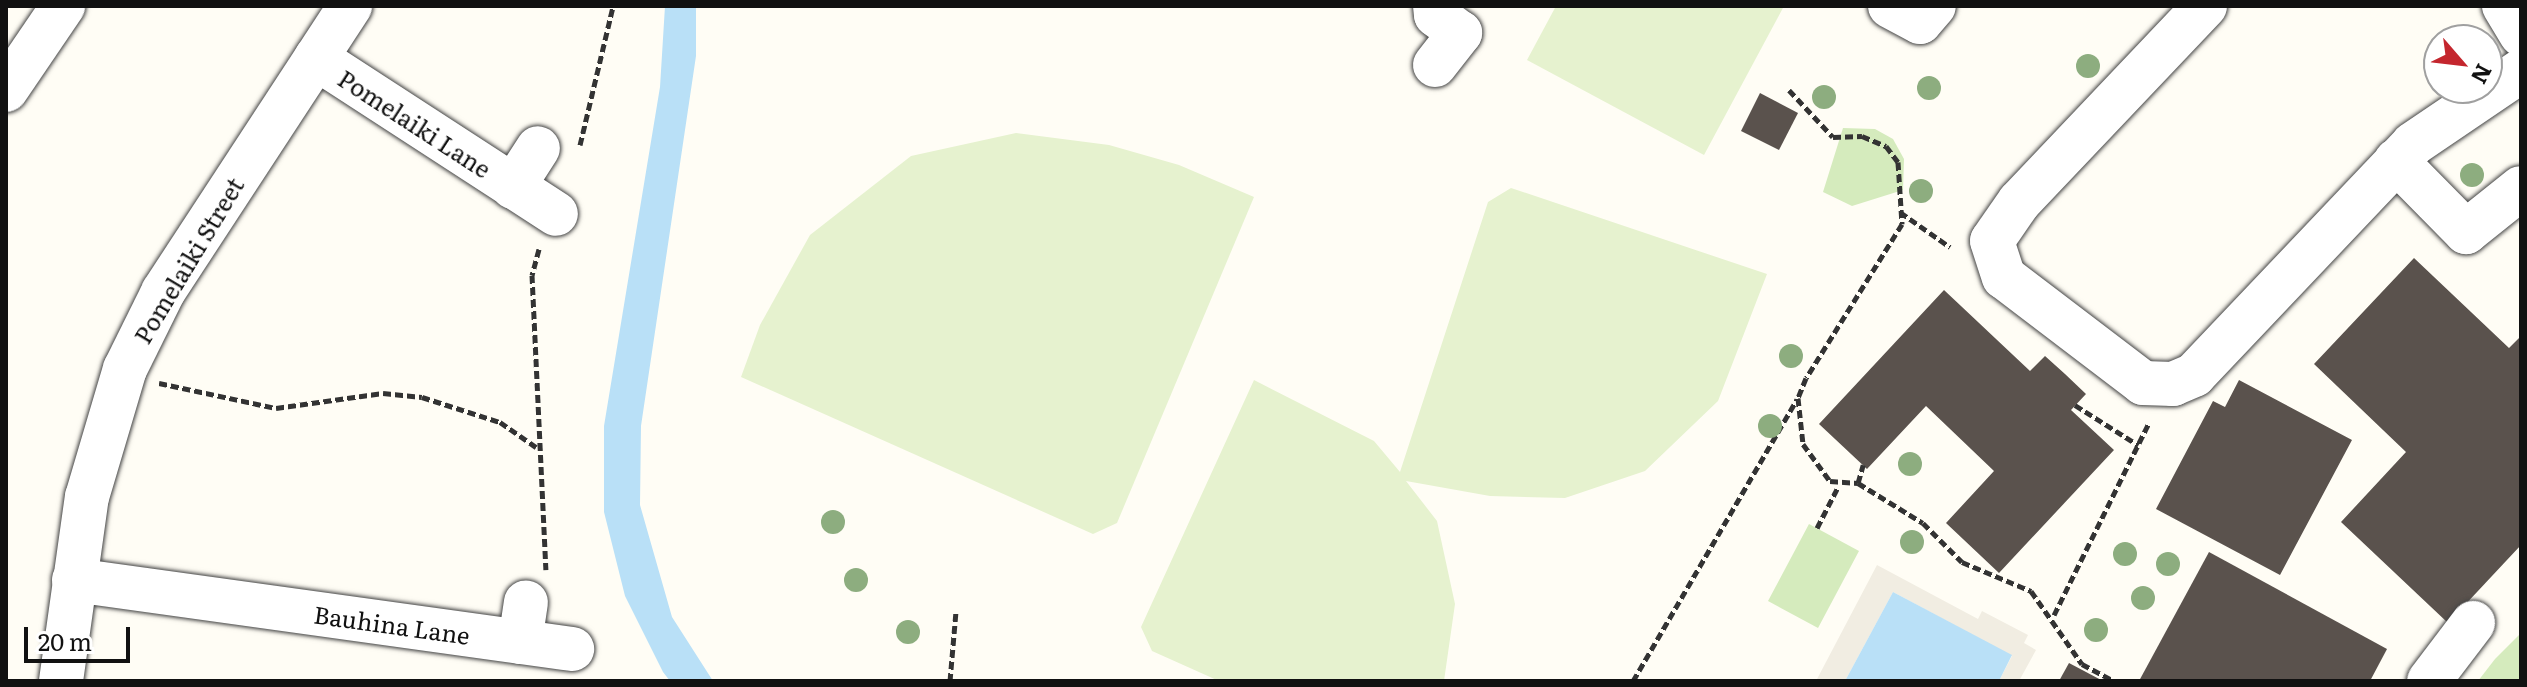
<!DOCTYPE html>
<style>
body{margin:0}
#map{position:relative;width:2527px;height:687px;overflow:hidden;background:#fffdf5;font-family:Literata,serif}
div>[style]{position:absolute}
.green>*{inset:0;background:#d5ebbd}
.pitch>*{inset:0;background:#e6f2cf}
.plaza>*{inset:0;background:#f1ede2}
.water>*{inset:0;background:#b9e0f7}
.building>*{inset:0;background:#5a524d}
.path>*{height:5px;margin-top:-2.5px;transform-origin:0;background:repeating-linear-gradient(90deg,#333 0 8px,transparent 0 12px)}
.roads{filter:drop-shadow(0 0 2px #444) drop-shadow(0 0 2px #444)}
.minor>*{height:44px;margin:-22px;padding:0 22px;transform-origin:22px;border-radius:22px;background:#fff}
.trees>*{width:24px;height:24px;margin:-12px;border-radius:50%;background:#8dad7f}
span{translate:-50% -50%;white-space:nowrap;text-align:center;line-height:1.15;-webkit-text-stroke:8px #fff;paint-order:stroke}
.street-label{font-size:24px;color:#111}
.frame{position:absolute;inset:0;border:8px solid #111;pointer-events:none}
.north{position:absolute;left:2423px;top:24px;width:80px;height:80px;box-sizing:border-box;background:#fff;border:2px solid #a0a0a0;border-radius:50%;rotate:118deg;font-size:22px;font-weight:700;line-height:32px;text-align:center;color:#111}
.north::after{content:'';display:block;margin:auto;width:28px;height:36px;background:#c4262e;clip-path:polygon(50% 0,100% 100%,50% 72%,0 100%)}
.scale{position:absolute;left:24px;top:627px;width:106px;height:36px;box-sizing:border-box;border:4px solid #111;border-top:0;padding-left:10px;font-size:24px;line-height:28px;white-space:nowrap;color:#111;-webkit-text-stroke:6px #fff;paint-order:stroke}
</style>
<div id="map">
<div class="green">
<div style="clip-path:polygon(1843px 128px,1875px 129px,1893px 139px,1904px 159px,1903px 190px,1852px 206px,1823px 192px)"></div>
<div style="clip-path:polygon(1809px 524px,1859px 551px,1818px 628px,1768px 601px)"></div>
<div style="clip-path:polygon(2521px 633px,2521px 681px,2478px 681px,2495px 659px)"></div>
</div>
<div class="pitch">
<div style="clip-path:polygon(1556px 6px,1784px 6px,1704px 155px,1527px 60px)"></div>
<div style="clip-path:polygon(1016px 133px,1109px 145px,1179px 165px,1254px 197px,1117px 523px,1093px 534px,741px 377px,760px 325px,810px 235px,911px 156px)"></div>
<div style="clip-path:polygon(1511px 188px,1767px 274px,1718px 401px,1645px 471px,1565px 498px,1490px 496px,1406px 481px,1437px 521px,1455px 604px,1444px 681px,1219px 681px,1152px 651px,1141px 627px,1254px 380px,1374px 441px,1400px 472px,1488px 202px)"></div>
</div>
<div class="plaza">
<div style="clip-path:polygon(1877px 565px,1978px 619px,1982px 611px,2028px 635px,2024px 643px,2036px 650px,2019px 681px,1999px 681px,2012px 656px,1893px 592px,1845px 681px,1816px 681px)"></div>
</div>
<div class="water">
<div style="clip-path:polygon(665px 6px,696px 6px,696px 56px,641px 426px,640px 505px,672px 617px,713px 681px,670px 681px,663px 672px,625px 596px,604px 512px,604px 426px,660px 87px)"></div>
<div style="clip-path:polygon(1893px 592px,2012px 655px,1999px 681px,1845px 681px)"></div>
</div>
<div class="building">
<div style="clip-path:polygon(1760px 93px,1798px 113px,1779px 150px,1741px 131px)"></div>
<div style="clip-path:polygon(2414px 258px,2509px 348px,2521px 336px,2521px 545px,2448px 623px,2341px 522px,2406px 452px,2314px 364px)"></div>
<div style="clip-path:polygon(1944px 290px,2030px 371px,2045px 356px,2065px 374px,2086px 394px,2071px 410px,2114px 450px,1999px 573px,1946px 523px,1994px 471px,1926px 406px,1867px 469px,1819px 424px)"></div>
<div style="clip-path:polygon(2239px 380px,2352px 440px,2280px 575px,2156px 509px,2213px 401px,2225px 407px)"></div>
<div style="clip-path:polygon(2209px 552px,2387px 649px,2370px 681px,2139px 681px)"></div>
<div style="clip-path:polygon(2069px 663px,2103px 681px,2059px 681px)"></div>
</div>
<div class="path">
<div style="left:1789px;top:90px;width:64px;rotate:46.9deg"></div>
<div style="left:1833px;top:137px;width:29px;rotate:-2deg"></div>
<div style="left:1862px;top:136px;width:26px;rotate:23deg"></div>
<div style="left:1886px;top:146px;width:20px;rotate:53deg"></div>
<div style="left:1898px;top:162px;width:62px;rotate:86.3deg"></div>
<div style="left:1902px;top:224px;width:181px;rotate:121.9deg"></div>
<div style="left:1806px;top:378px;width:22px;rotate:112deg"></div>
<div style="left:1798px;top:398px;width:46px;rotate:83.8deg"></div>
<div style="left:1803px;top:444px;width:46px;rotate:53.9deg"></div>
<div style="left:1830px;top:481px;width:28px;rotate:4deg"></div>
<div style="left:1858px;top:483px;width:76px;rotate:31.6deg"></div>
<div style="left:1923px;top:523px;width:55px;rotate:45deg"></div>
<div style="left:1962px;top:562px;width:75px;rotate:22.8deg"></div>
<div style="left:2031px;top:591px;width:89px;rotate:55.1deg"></div>
<div style="left:2082px;top:664px;width:36px;rotate:28deg"></div>
<div style="left:580px;top:145px;width:143px;rotate:-76.6deg"></div>
<div style="left:1900px;top:212px;width:61px;rotate:35deg"></div>
<div style="left:539px;top:249px;width:27px;rotate:105deg"></div>
<div style="left:532px;top:275px;width:295px;rotate:87.3deg"></div>
<div style="left:159px;top:383px;width:120px;rotate:12.1deg"></div>
<div style="left:276px;top:408px;width:108px;rotate:-8deg"></div>
<div style="left:383px;top:393px;width:39px;rotate:6deg"></div>
<div style="left:422px;top:397px;width:82px;rotate:17.8deg"></div>
<div style="left:500px;top:422px;width:44px;rotate:34.8deg"></div>
<div style="left:2075px;top:405px;width:75px;rotate:32.4deg"></div>
<div style="left:1858px;top:483px;width:19px;rotate:-74deg"></div>
<div style="left:1817px;top:528px;width:46px;rotate:-62.9deg"></div>
<div style="left:2054px;top:615px;width:214px;rotate:-63.7deg"></div>
<div style="left:950px;top:681px;width:70px;rotate:-85.1deg"></div>
<div style="left:1633px;top:681px;width:326px;rotate:-59.8deg"></div>
</div>
<div class="roads">
<div class="minor">
<div style="left:1890px;top:6px;width:34px;rotate:28deg"></div>
<div style="left:1920px;top:22px;width:21px;rotate:-49deg"></div>
<div style="left:2205px;top:6px;width:270px;rotate:133.5deg"></div>
<div style="left:2019px;top:202px;width:47px;rotate:124.7deg"></div>
<div style="left:1992px;top:241px;width:38px;rotate:72deg"></div>
<div style="left:2004px;top:277px;width:175px;rotate:37.3deg"></div>
<div style="left:2143px;top:383px;width:30px;rotate:2deg"></div>
<div style="left:2173px;top:384px;width:23px;rotate:-23deg"></div>
<div style="left:2194px;top:375px;width:318px;rotate:-46.5deg"></div>
<div style="left:2413px;top:144px;width:130px;rotate:-34.1deg"></div>
<div style="left:2504px;top:6px;width:33px;rotate:59deg"></div>
<div style="left:316px;top:58px;width:286px;rotate:33deg"></div>
<div style="left:1435px;top:65px;width:41px;rotate:-52deg"></div>
<div style="left:1460px;top:33px;width:30px;rotate:-143deg"></div>
<div style="left:1436px;top:15px;width:9px;rotate:-96deg"></div>
<div style="left:6px;top:90px;width:102px;rotate:-55.8deg"></div>
<div style="left:2396px;top:161px;width:100px;rotate:45.4deg"></div>
<div style="left:2466px;top:232px;width:70px;rotate:-38.7deg"></div>
<div style="left:513px;top:187px;width:46px;rotate:-57.3deg"></div>
<div style="left:74px;top:580px;width:503px;rotate:7.89deg"></div>
<div style="left:520px;top:642px;width:40px;rotate:-81.5deg"></div>
<div style="left:61px;top:681px;width:186px;rotate:-82deg"></div>
<div style="left:87px;top:497px;width:134px;rotate:-73.5deg"></div>
<div style="left:125px;top:369px;width:86px;rotate:-63.7deg"></div>
<div style="left:163px;top:292px;width:342px;rotate:-56.8deg"></div>
<div style="left:2429px;top:681px;width:73px;rotate:-52.8deg"></div>
</div>
</div>
<div class="trees">
<div style="left:2088px;top:66px"></div>
<div style="left:1929px;top:88px"></div>
<div style="left:1824px;top:97px"></div>
<div style="left:2472px;top:175px"></div>
<div style="left:1921px;top:191px"></div>
<div style="left:1791px;top:356px"></div>
<div style="left:1770px;top:426px"></div>
<div style="left:1910px;top:464px"></div>
<div style="left:833px;top:522px"></div>
<div style="left:1912px;top:542px"></div>
<div style="left:2125px;top:554px"></div>
<div style="left:2168px;top:564px"></div>
<div style="left:856px;top:580px"></div>
<div style="left:2143px;top:598px"></div>
<div style="left:2096px;top:630px"></div>
<div style="left:908px;top:632px"></div>
</div>
<div class="street-label">
<span style="left:415px;top:123px;rotate:33deg">Pomelaiki Lane</span>
<span style="left:188px;top:260px;rotate:-59deg">Pomelaiki Street</span>
<span style="left:392px;top:624px;rotate:8deg">Bauhina Lane</span>
</div>
<div class="frame"></div>
<div class="north">N</div>
<div class="scale">20 m</div>
</div>
